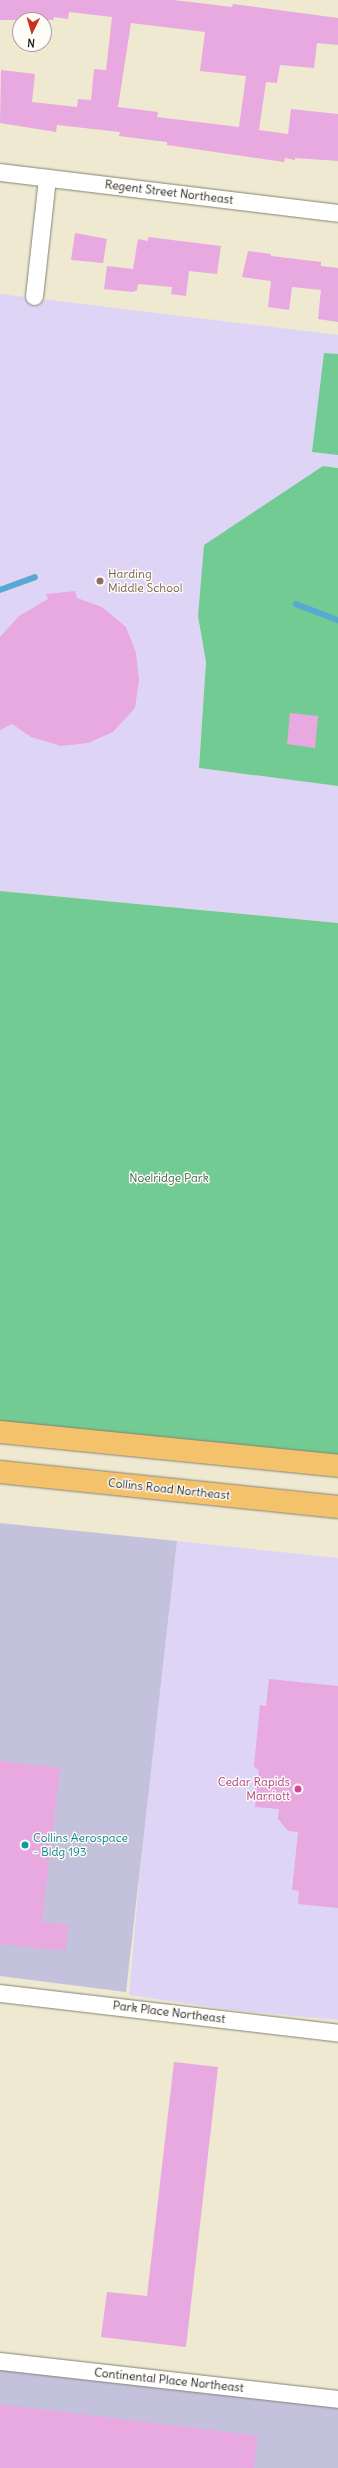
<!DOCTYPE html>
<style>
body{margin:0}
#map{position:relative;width:338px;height:2468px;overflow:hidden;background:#eee9d0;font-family:Delius,sans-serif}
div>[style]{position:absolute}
.built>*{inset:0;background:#ded5f6}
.industrial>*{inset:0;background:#c3c1dc}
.green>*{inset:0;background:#72cb92}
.stream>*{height:5.5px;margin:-2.75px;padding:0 2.75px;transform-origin:2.75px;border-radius:2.75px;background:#57a8d2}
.building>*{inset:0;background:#e8a9e0}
.roads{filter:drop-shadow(0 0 1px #858276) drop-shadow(0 0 1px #858276)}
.minor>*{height:17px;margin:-8.5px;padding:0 8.5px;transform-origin:8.5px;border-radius:8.5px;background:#fff}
.trunk>*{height:22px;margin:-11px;padding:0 11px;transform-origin:11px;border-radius:11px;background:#f3c26a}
.dots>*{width:11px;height:11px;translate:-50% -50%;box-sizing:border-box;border:2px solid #fdfcf7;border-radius:50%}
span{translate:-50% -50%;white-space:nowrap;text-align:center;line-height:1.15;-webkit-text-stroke:3px #fdfcf7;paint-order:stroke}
.street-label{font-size:12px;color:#1c1c1c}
.education-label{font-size:12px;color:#785e54}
.left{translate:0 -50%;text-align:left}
.park-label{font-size:12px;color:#3e624b}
.hotel-label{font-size:12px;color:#b23c85}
.right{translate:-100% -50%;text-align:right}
.culture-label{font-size:12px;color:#0d838f}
.north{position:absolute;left:12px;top:12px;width:40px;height:40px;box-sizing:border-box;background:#fdfcf7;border:1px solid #a3a29f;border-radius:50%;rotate:185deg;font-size:11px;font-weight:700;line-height:16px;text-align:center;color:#1c1c1c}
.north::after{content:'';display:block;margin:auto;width:14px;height:18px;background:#c8321e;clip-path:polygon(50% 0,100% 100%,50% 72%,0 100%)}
</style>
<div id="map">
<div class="built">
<div style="clip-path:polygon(0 294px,338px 335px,338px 468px,323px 466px,198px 616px,206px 662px,199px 768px,338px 786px,338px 923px,0 891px)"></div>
<div style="clip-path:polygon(177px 1541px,338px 1558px,338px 2020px,239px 2011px,129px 1995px,145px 1815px)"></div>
</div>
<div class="industrial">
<div style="clip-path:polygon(0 1523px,177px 1541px,126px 1992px,0 1976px)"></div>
<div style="clip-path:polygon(0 2361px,338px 2399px,338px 2468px,0 2468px)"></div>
</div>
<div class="green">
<div style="clip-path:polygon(324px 353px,338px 354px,338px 455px,312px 452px)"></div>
<div style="clip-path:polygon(323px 466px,338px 468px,338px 786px,199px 768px,206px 662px,198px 616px,204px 545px)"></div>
<div style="clip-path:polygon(0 891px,338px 923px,338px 1466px,0 1432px)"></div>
</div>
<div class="stream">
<div style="left:0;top:590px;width:37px;rotate:-20deg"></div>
<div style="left:296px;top:604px;width:45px;rotate:20.9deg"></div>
</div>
<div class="building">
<div style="clip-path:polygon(evenodd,0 0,174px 0,232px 7px,233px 4px,338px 18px,338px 45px,317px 43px,314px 68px,280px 65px,277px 83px,266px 82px,259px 130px,288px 134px,291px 109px,338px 114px,338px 161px,295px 158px,295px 160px,285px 158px,284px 162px,167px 145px,167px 142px,119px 136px,120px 132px,57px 125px,56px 132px,0 123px,1px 70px,35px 74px,32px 102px,77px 107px,78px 99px,91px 100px,94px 69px,106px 70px,112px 17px,69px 12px,68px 19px,54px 17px,53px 20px,0 20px,0 0,131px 23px,205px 32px,200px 71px,246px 76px,239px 127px,157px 117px,158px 112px,118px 107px,131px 23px)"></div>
<div style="clip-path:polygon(75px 233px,107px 239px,103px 263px,71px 260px)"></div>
<div style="clip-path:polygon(148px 237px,221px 246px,217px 274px,189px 271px,186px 296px,171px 294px,172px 287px,138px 284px,137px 290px,133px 292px,104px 289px,107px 266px,133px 269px,138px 239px,148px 241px)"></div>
<div style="clip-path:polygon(248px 251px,271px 254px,271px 256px,321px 262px,321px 266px,338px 268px,338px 322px,318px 319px,321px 290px,292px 287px,289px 310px,268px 307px,271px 281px,242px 277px)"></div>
<div style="clip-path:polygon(75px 591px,77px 598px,102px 607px,126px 627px,136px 653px,139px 680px,135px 708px,113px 732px,88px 743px,61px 746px,31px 737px,12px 724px,0 730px,0 637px,19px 616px,48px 599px,46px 594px)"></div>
<div style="clip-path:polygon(290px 713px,318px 716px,315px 748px,287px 744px)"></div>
<div style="clip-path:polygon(269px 1679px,338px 1686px,338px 1908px,298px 1904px,299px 1891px,292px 1890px,298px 1832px,288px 1831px,278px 1819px,279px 1809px,255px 1807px,259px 1771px,254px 1766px,260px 1705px,266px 1706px)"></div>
<div style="clip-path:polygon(0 1761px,60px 1768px,42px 1922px,69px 1925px,65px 1951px,0 1944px)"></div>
<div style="clip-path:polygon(174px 2062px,218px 2067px,186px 2347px,101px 2337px,107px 2292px,147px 2296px)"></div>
<div style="clip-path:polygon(0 2404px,258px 2436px,254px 2468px,0 2468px)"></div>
</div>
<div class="roads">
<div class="minor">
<div style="left:0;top:172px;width:340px;rotate:6.9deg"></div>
<div style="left:34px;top:296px;width:119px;rotate:-83.7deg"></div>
<div style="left:0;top:1993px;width:340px;rotate:6.7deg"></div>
<div style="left:0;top:2361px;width:340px;rotate:6.4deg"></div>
</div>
<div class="trunk">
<div style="left:0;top:1432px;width:340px;rotate:5.7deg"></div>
<div style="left:0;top:1472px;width:340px;rotate:5.9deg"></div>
</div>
</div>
<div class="dots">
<div style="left:100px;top:581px;background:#8d6e63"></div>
<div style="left:298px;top:1789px;background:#d1479c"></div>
<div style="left:25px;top:1845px;background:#0f9aa8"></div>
</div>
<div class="street-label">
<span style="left:169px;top:192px;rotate:7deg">Regent Street Northeast</span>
<span style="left:169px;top:1489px;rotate:6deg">Collins Road Northeast</span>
<span style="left:169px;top:2012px;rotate:7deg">Park Place Northeast</span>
<span style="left:169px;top:2380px;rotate:6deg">Continental Place Northeast</span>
</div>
<div class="education-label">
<span class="left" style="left:108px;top:581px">Harding<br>Middle School</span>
</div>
<div class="park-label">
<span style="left:169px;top:1178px">Noelridge Park</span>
</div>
<div class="hotel-label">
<span class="right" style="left:290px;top:1789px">Cedar Rapids<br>Marriott</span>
</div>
<div class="culture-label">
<span class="left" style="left:33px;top:1845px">Collins Aerospace<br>- Bldg 193</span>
</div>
<div class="north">N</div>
</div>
